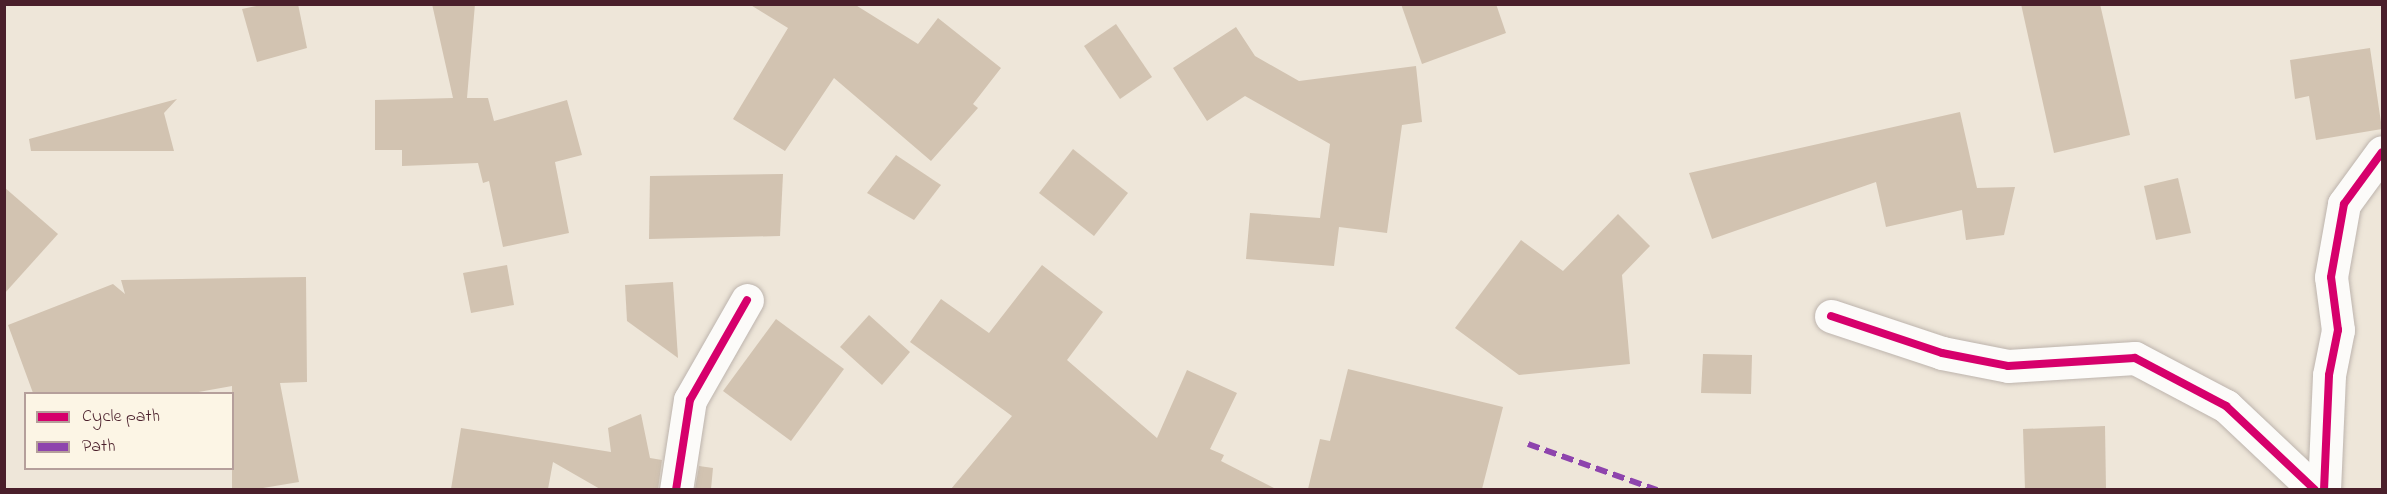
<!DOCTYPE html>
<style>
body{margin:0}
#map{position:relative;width:2387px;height:494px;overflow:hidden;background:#eee6d9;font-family:"Indie Flower",sans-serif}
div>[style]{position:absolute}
.building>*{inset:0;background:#d2c3b1}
.roads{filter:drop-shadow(0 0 2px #bdb4ad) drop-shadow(0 0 2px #bdb4ad)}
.street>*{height:33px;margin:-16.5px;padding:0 16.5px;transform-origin:16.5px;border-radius:16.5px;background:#fcfbf9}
.quiet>*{height:6px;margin-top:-3px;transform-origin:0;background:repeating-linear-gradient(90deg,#8e44ad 0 12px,transparent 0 18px)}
.cycleway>*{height:8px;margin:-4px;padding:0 4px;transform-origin:4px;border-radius:4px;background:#d6006c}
span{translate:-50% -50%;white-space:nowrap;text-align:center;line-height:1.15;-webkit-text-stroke:5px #fcf5e5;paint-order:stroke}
.frame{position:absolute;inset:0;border:6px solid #4a1f2b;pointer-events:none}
.legend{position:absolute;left:24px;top:392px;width:210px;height:78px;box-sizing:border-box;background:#fcf5e5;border:2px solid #b59f9b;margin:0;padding:8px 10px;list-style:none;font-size:18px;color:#4a1f2b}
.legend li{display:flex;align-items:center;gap:12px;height:30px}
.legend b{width:30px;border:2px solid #b59f9b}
</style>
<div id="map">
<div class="building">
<div style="clip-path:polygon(265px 4px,298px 4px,307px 48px,257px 62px,242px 9px)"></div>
<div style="clip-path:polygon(432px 4px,475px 4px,467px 98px,488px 98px,494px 121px,567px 100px,582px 155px,555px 162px,569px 233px,503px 247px,489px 181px,483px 183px,478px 163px,402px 166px,402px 150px,375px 150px,375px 100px,453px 98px)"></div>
<div style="clip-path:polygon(749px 4px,854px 4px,918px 44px,938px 18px,1001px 68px,973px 104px,978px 108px,931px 161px,834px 78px,785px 151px,733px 119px,788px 28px)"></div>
<div style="clip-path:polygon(1401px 4px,1496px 4px,1506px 33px,1422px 64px)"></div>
<div style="clip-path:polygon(2021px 4px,2100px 4px,2130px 135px,2054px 153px)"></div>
<div style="clip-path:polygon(1116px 24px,1152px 77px,1120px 99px,1084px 46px)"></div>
<div style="clip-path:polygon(1236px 27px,1255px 56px,1299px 81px,1416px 66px,1422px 122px,1402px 125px,1387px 233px,1339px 227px,1334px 266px,1246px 259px,1250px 213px,1320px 218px,1330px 144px,1245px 96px,1207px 121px,1173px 68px)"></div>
<div style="clip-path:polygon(2370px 48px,2382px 129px,2316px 140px,2309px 96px,2295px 99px,2290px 60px)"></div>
<div style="clip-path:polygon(177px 99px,164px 113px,174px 151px,31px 151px,29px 139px)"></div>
<div style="clip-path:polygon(1960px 112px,1977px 188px,2015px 187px,2004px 235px,1966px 240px,1962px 210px,1886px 227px,1876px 182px,1712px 239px,1689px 173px)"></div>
<div style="clip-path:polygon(1073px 149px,1128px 193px,1094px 236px,1039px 193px)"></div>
<div style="clip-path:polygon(896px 155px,941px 185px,914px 220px,867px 193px)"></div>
<div style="clip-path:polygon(783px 174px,780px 236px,649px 239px,650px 176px)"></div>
<div style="clip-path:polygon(2178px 178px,2191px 233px,2156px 240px,2144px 186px)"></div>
<div style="clip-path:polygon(4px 187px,58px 234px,4px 294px)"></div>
<div style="clip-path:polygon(1618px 214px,1650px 246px,1622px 275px,1630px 364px,1519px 375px,1455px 328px,1521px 240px,1563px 271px)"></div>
<div style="clip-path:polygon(507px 265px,514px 305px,471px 313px,463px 273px)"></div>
<div style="clip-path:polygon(1042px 265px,1103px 312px,1067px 360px,1157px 438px,1187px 370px,1237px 393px,1210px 449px,1224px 455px,1221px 461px,1276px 489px,951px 489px,1012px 416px,910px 342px,941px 299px,989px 333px)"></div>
<div style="clip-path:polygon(306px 277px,307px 382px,280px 383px,299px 482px,257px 489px,232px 489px,232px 386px,193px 393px,33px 393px,8px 325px,113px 284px,125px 294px,121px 280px)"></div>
<div style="clip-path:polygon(673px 282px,678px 358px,627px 321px,625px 285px)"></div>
<div style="clip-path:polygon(869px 315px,910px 352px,882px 385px,840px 347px)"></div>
<div style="clip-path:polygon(776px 319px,844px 369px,791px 441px,723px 391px)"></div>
<div style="clip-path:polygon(1703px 354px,1752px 355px,1751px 394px,1701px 393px)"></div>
<div style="clip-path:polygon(1348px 369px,1503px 407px,1482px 489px,1308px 489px,1320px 439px,1330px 441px)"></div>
<div style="clip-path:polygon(641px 414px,650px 458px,662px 460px,658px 489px,600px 489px,553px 462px,548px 489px,451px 489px,461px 428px,611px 452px,608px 428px)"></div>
<div style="clip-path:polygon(2105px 426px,2106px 489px,2025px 489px,2023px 429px)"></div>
<div style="clip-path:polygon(699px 466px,713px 468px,711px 489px,695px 489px)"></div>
</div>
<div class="roads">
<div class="street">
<div style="left:1831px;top:316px;width:117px;rotate:18.4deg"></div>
<div style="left:1942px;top:353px;width:67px;rotate:11.1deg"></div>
<div style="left:2008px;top:366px;width:127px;rotate:-3.6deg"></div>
<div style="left:2135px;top:358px;width:103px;rotate:27.8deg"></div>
<div style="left:2226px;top:406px;width:122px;rotate:43.3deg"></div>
<div style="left:676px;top:490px;width:91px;rotate:-81.2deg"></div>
<div style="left:690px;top:400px;width:115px;rotate:-60.3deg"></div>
<div style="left:2324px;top:490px;width:115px;rotate:-87.5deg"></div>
<div style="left:2329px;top:375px;width:46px;rotate:-78.7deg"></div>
<div style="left:2338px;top:330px;width:53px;rotate:-97.5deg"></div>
<div style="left:2331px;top:277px;width:74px;rotate:-79.9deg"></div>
<div style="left:2344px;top:204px;width:64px;rotate:-53.8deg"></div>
</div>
</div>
<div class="quiet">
<div style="left:1528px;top:444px;width:137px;rotate:19.6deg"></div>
</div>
<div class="cycleway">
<div style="left:1831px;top:316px;width:117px;rotate:18.4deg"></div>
<div style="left:1942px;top:353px;width:67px;rotate:11.1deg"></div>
<div style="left:2008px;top:366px;width:127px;rotate:-3.6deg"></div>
<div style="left:2135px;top:358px;width:103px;rotate:27.8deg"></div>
<div style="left:2226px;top:406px;width:122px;rotate:43.3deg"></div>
<div style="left:676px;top:490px;width:91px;rotate:-81.2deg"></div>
<div style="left:690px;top:400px;width:115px;rotate:-60.3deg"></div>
<div style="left:2324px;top:490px;width:115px;rotate:-87.5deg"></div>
<div style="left:2329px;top:375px;width:46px;rotate:-78.7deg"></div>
<div style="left:2338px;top:330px;width:53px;rotate:-97.5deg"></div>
<div style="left:2331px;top:277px;width:74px;rotate:-79.9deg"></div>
<div style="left:2344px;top:204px;width:64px;rotate:-53.8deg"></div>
</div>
<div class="frame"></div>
<ul class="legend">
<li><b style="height:8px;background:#d6006c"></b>Cycle path</li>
<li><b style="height:8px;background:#8e44ad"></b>Path</li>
</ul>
</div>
